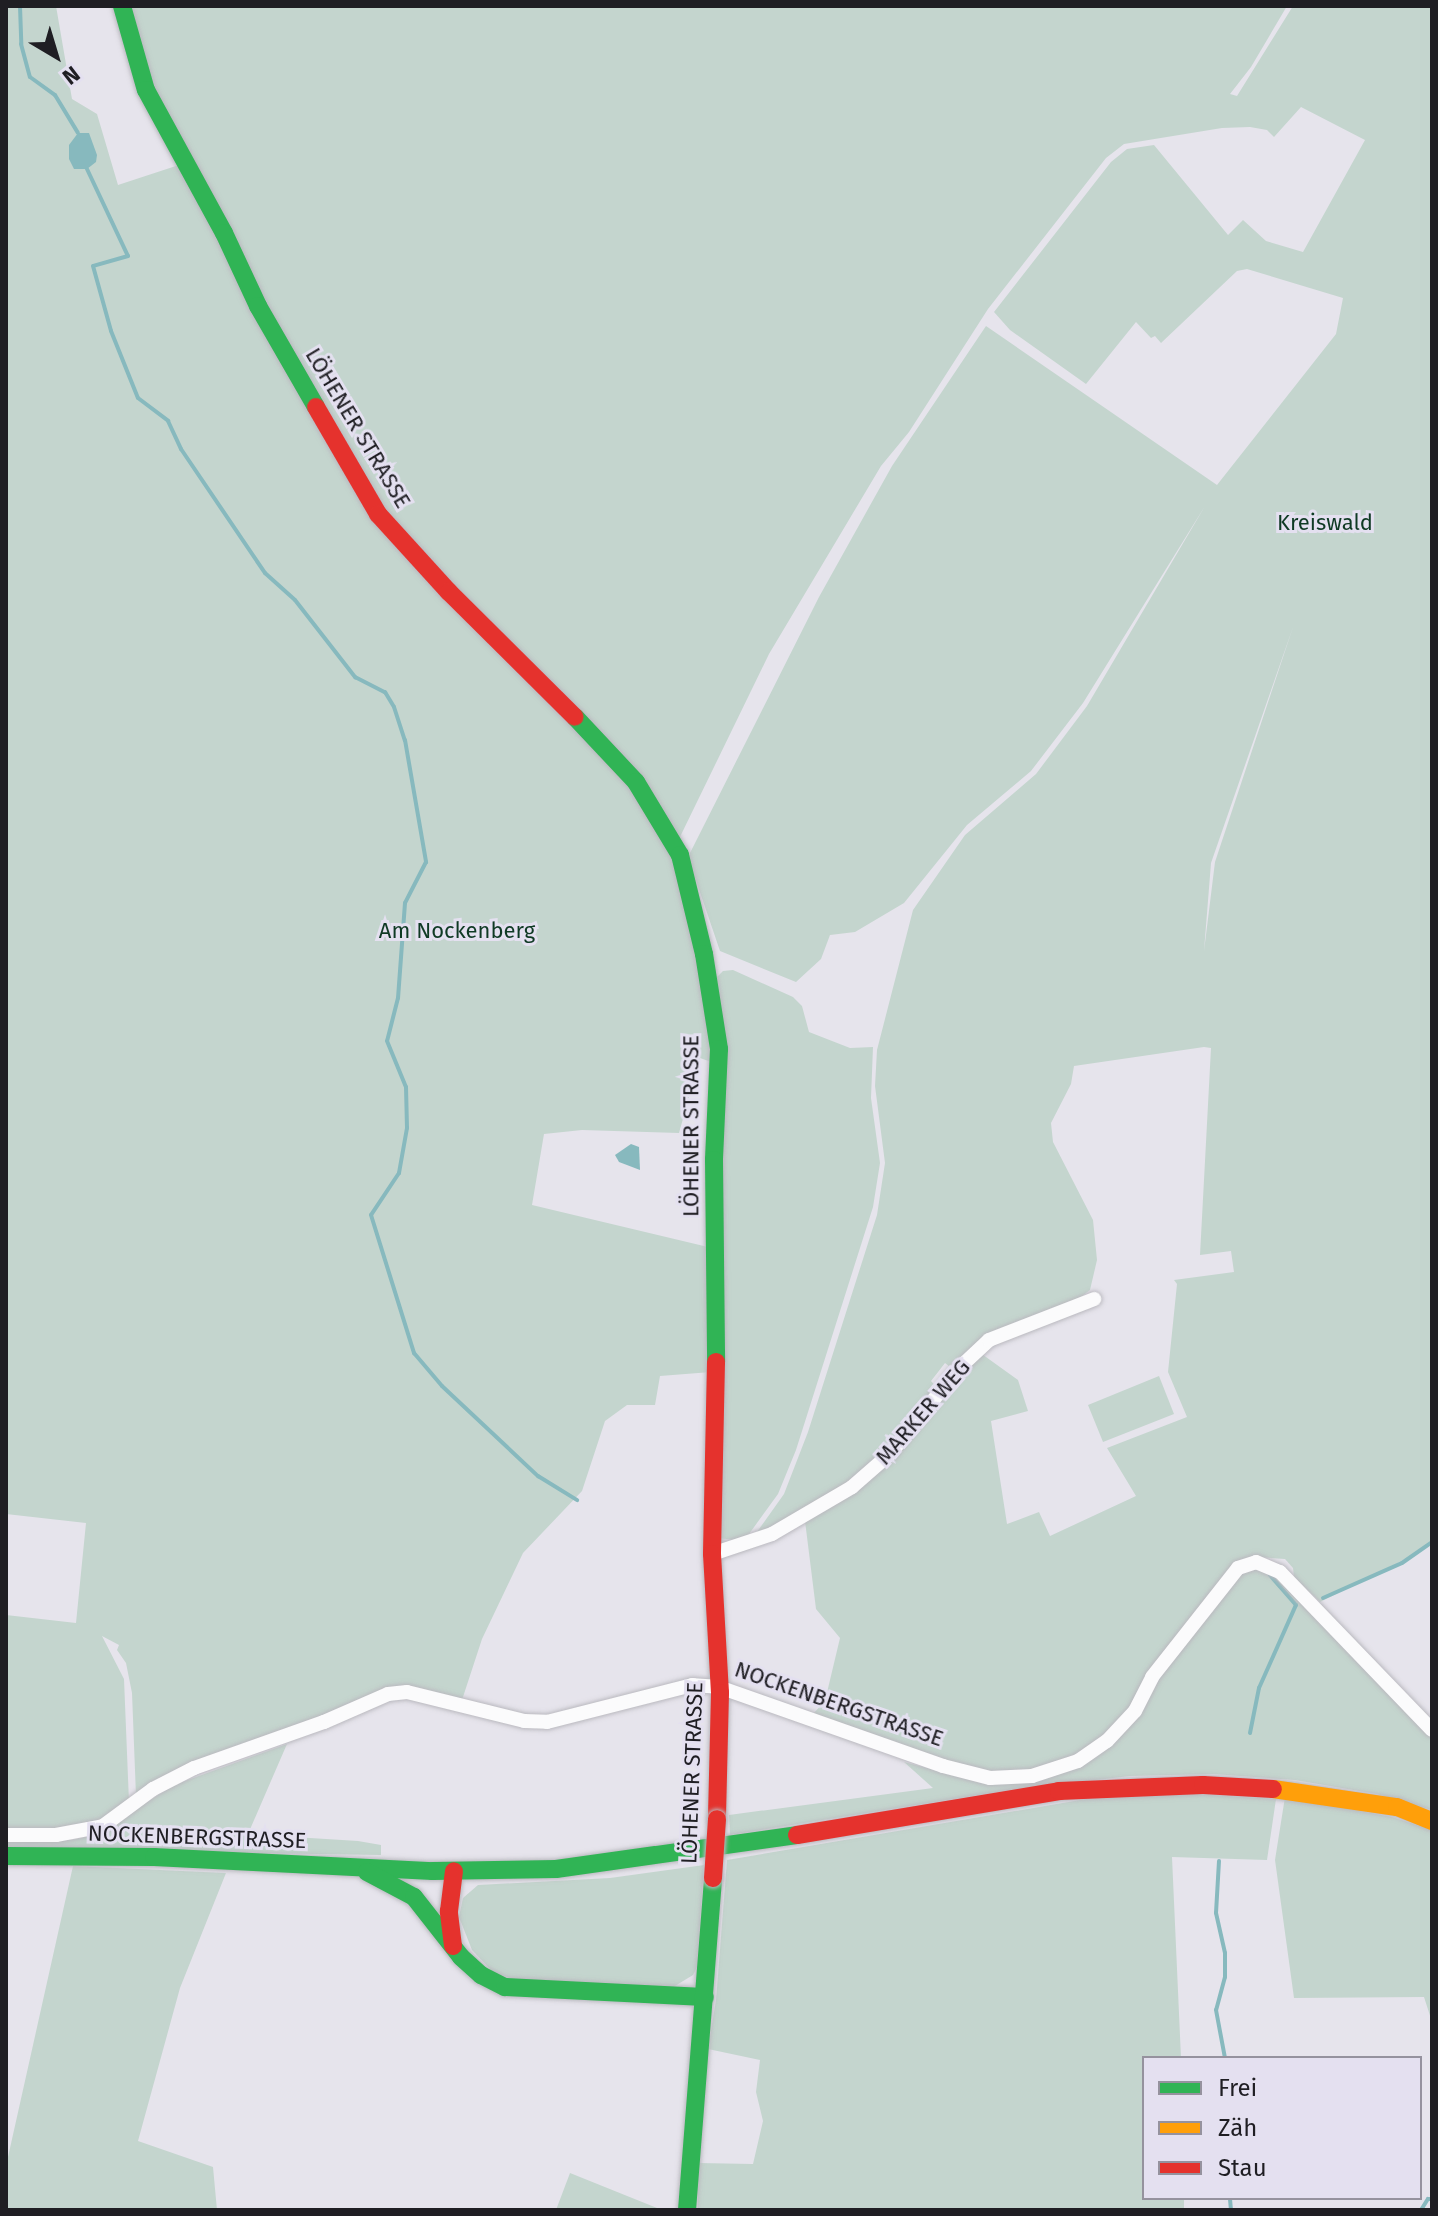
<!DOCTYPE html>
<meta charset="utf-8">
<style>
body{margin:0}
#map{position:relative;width:1438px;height:2216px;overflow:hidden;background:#e6e4ec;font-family:"Fira Sans",sans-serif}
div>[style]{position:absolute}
.green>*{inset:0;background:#c4d5ce}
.water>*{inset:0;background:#87b9be}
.stream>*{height:4px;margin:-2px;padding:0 2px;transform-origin:2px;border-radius:2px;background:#87b9be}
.roads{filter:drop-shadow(0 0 2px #bab9bf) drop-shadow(0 0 2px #bab9bf)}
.street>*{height:14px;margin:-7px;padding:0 7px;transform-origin:7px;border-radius:7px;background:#fbfbfc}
.fast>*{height:18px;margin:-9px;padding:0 9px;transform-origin:9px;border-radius:9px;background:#30b455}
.slow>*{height:18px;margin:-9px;padding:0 9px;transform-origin:9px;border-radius:9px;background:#ff9f0a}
.jam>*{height:18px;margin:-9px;padding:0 9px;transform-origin:9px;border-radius:9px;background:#e5322d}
.bridges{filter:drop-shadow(0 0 2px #bab9bf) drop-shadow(0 0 2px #bab9bf)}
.jam-bridge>*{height:18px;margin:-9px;padding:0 9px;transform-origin:9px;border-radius:9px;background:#e5322d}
span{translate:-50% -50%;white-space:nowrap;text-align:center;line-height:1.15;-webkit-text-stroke:6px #e4e0f0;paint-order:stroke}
.street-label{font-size:22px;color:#1f1e23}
.park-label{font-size:22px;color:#0f3a24}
.frame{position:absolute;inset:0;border:8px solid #1f1e23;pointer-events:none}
.legend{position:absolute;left:1142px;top:2056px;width:280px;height:144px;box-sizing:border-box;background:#e4e0f0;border:2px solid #95929e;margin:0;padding:10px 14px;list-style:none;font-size:24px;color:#1f1e23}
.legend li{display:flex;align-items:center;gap:16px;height:40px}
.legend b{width:40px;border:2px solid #95929e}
.north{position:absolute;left:16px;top:16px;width:80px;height:80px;-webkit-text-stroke:6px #e4e0f0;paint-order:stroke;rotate:142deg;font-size:22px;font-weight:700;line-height:32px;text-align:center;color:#1f1e23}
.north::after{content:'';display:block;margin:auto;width:28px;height:36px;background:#1f1e23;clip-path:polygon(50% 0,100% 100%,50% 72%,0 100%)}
</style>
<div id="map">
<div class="green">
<div style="clip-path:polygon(6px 6px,56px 6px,72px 99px,97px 114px,118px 185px,182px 164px,356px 490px,625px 779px,675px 858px,717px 1064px,700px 1058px,679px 1133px,582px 1130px,544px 1134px,532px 1205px,708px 1247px,711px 1372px,660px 1376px,655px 1405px,627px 1405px,605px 1421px,582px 1491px,523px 1553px,482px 1639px,462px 1700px,408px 1687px,136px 1796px,132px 1693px,126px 1663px,117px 1650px,119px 1645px,102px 1636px,124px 1679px,129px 1802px,99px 1822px,74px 1829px,6px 1831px,6px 1615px,76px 1623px,86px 1523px,6px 1514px)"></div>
<div style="clip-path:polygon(evenodd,128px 6px,1287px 6px,1251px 67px,1230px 94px,1237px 96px,1293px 6px,1432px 6px,1432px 1540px,1415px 1554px,1320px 1602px,1294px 1577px,1293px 1568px,1285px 1559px,1256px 1557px,1238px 1564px,1226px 1573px,1149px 1675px,1130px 1712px,1105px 1738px,1074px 1755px,1031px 1772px,990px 1774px,944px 1763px,811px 1716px,825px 1701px,840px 1638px,816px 1609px,805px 1521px,882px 1467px,979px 1352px,1018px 1380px,1028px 1411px,991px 1421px,1007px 1524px,1039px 1512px,1050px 1536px,1136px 1496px,1107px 1448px,1187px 1417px,1168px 1372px,1177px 1284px,1174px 1280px,1234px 1272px,1231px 1251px,1200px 1255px,1211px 1048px,1204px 1047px,1074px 1066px,1071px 1084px,1051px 1123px,1053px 1142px,1093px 1220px,1097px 1260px,1090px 1290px,1069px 1306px,990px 1335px,954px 1370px,945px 1363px,931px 1381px,939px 1390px,869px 1470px,803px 1515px,752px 1539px,784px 1494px,808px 1432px,877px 1215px,885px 1163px,875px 1086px,877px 1050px,913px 910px,965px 835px,1036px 774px,1087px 706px,1205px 506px,1083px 703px,1031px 771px,967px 825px,904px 903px,855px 932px,830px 935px,821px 959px,796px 982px,720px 951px,688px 857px,819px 597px,892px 466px,986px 326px,1217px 485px,1336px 334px,1343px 298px,1247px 269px,1237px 271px,1161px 343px,1155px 336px,1151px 338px,1136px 322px,1086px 384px,1010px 330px,994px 312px,1111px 162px,1127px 149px,1154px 145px,1228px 235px,1243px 220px,1266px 241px,1303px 252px,1365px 140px,1301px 107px,1274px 137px,1267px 130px,1250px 127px,1222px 128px,1124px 144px,1106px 158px,988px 309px,909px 432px,881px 466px,769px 654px,678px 841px,639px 779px,613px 749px,380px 510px,262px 303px,212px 194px,150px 88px,128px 6px,1293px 627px,1215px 862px,1204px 951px,1211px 863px,1293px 627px)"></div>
<div style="clip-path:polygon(733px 970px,793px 997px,802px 1006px,809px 1032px,850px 1048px,873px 1047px,871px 1098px,880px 1163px,873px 1207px,796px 1450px,778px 1494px,744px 1541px,718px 1538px,714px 980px,723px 971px)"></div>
<div style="clip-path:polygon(1159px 1376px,1174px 1414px,1103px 1442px,1088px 1405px)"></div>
<div style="clip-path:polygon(1252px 1567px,1276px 1574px,1432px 1735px,1432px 1810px,1377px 1794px,1295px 1780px,1213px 1774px,1130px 1776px,1009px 1790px,730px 1835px,729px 1815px,933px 1788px,904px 1762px,988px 1784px,1104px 1751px,1136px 1719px,1156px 1680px,1237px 1576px)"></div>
<div style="clip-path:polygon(287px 1744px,248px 1834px,358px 1841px,381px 1845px,381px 1855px,6px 1849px,6px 1841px,72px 1840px,95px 1835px,174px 1785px)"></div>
<div style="clip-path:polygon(1195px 1794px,1276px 1799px,1267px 1860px,1172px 1857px,1181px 2058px,1144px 2058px,1144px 2198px,1184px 2198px,1184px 2210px,698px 2210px,698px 2163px,753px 2164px,763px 2121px,756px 2092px,760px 2060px,708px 2049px,716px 2000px,727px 1860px,1086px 1799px)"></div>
<div style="clip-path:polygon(1285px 1797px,1392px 1817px,1432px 1830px,1432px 2022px,1424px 1997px,1294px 1998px,1275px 1860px)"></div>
<div style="clip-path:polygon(704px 1865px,697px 1967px,693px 1975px,670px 1989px,518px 1981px,493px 1972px,472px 1950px,459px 1917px,463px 1898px,478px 1885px,610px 1878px)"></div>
<div style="clip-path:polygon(73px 1866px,226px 1873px,180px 1988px,138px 2141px,213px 2167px,217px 2210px,6px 2210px,6px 2166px)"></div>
<div style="clip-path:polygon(570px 2173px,662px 2210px,556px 2210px)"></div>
</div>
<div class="water">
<div style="clip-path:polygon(78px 133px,89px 133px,97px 155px,96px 162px,87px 169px,74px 169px,69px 159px,69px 145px)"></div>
<div style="clip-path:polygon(631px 1144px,639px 1147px,640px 1170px,619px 1162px,615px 1155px)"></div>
</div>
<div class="stream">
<div style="left:20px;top:6px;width:38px;rotate:88deg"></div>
<div style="left:21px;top:44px;width:34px;rotate:75deg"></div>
<div style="left:30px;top:77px;width:31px;rotate:36deg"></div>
<div style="left:55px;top:95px;width:44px;rotate:58.8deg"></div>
<div style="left:87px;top:169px;width:96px;rotate:64.8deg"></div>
<div style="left:128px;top:256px;width:36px;rotate:164deg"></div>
<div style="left:93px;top:266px;width:67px;rotate:74.5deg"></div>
<div style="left:111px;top:331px;width:72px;rotate:68.1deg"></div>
<div style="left:138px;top:398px;width:38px;rotate:37deg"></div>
<div style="left:168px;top:421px;width:31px;rotate:65deg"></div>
<div style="left:181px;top:449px;width:150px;rotate:55.9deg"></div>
<div style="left:265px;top:573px;width:40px;rotate:42deg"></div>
<div style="left:295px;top:600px;width:98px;rotate:52.1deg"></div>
<div style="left:355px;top:677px;width:34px;rotate:27deg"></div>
<div style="left:385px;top:692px;width:17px;rotate:59deg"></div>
<div style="left:394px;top:707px;width:35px;rotate:72deg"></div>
<div style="left:405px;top:740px;width:124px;rotate:80.2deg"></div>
<div style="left:426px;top:862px;width:46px;rotate:117.1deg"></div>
<div style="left:405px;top:903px;width:95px;rotate:94.2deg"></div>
<div style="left:398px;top:998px;width:44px;rotate:104.3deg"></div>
<div style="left:387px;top:1041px;width:50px;rotate:67.6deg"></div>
<div style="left:406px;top:1087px;width:41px;rotate:88.6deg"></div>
<div style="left:407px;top:1128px;width:46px;rotate:100.1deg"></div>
<div style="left:399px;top:1173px;width:50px;rotate:123.7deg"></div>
<div style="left:371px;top:1215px;width:145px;rotate:72.7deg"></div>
<div style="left:414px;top:1353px;width:43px;rotate:49.7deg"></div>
<div style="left:442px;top:1386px;width:132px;rotate:43.2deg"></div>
<div style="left:538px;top:1476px;width:46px;rotate:31.6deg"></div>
<div style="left:1323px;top:1598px;width:86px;rotate:-23.9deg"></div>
<div style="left:1402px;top:1563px;width:37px;rotate:-35deg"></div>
<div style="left:1250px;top:1733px;width:46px;rotate:-78.7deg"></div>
<div style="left:1259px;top:1688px;width:91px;rotate:-66deg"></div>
<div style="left:1296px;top:1605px;width:40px;rotate:-131deg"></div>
<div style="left:1219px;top:1861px;width:52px;rotate:93.3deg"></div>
<div style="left:1216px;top:1913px;width:41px;rotate:77.3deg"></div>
<div style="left:1225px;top:1953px;width:24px;rotate:90deg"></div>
<div style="left:1225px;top:1977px;width:34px;rotate:105deg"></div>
<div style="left:1216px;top:2010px;width:49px;rotate:79.4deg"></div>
<div style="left:1230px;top:2199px;width:11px;rotate:85deg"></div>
<div style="left:1421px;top:2210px;width:13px;rotate:-58deg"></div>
<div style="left:1428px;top:2199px;width:4px"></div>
</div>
<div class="roads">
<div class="street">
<div style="left:712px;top:1554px;width:63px;rotate:-18.4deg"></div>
<div style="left:772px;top:1534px;width:93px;rotate:-30.4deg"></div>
<div style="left:852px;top:1487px;width:52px;rotate:-41.1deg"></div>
<div style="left:891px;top:1453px;width:107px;rotate:-51.4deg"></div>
<div style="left:958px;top:1369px;width:42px;rotate:-43.1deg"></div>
<div style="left:989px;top:1340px;width:113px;rotate:-21.3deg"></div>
<div style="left:6px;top:1835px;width:50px"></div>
<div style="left:56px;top:1835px;width:48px;rotate:-10.8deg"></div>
<div style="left:103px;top:1826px;width:62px;rotate:-36.5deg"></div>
<div style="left:153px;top:1789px;width:46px;rotate:-27.1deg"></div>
<div style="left:194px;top:1768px;width:138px;rotate:-19.5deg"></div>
<div style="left:324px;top:1722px;width:70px;rotate:-23.6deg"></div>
<div style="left:388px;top:1694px;width:19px;rotate:-6deg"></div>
<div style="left:407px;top:1692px;width:121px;rotate:13.9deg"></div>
<div style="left:524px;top:1721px;width:23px;rotate:2deg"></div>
<div style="left:547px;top:1722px;width:150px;rotate:-14.3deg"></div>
<div style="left:692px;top:1685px;width:27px;rotate:4deg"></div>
<div style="left:719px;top:1687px;width:238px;rotate:19.4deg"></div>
<div style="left:943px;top:1766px;width:49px;rotate:14.3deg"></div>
<div style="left:990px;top:1778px;width:42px;rotate:-2.7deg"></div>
<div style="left:1032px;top:1776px;width:48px;rotate:-18.1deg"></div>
<div style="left:1078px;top:1761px;width:35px;rotate:-35deg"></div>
<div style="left:1107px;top:1741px;width:41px;rotate:-47deg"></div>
<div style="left:1135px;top:1711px;width:38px;rotate:-63deg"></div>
<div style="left:1152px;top:1677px;width:139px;rotate:-51.7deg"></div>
<div style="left:1238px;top:1568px;width:19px;rotate:-18deg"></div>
<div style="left:1256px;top:1562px;width:26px;rotate:23deg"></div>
<div style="left:1280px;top:1572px;width:219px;rotate:46.1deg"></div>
</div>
<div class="fast">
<div style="left:122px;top:6px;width:87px;rotate:74.1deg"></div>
<div style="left:146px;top:90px;width:163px;rotate:61.4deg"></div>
<div style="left:224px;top:233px;width:81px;rotate:65deg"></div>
<div style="left:258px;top:306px;width:116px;rotate:60.1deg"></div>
<div style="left:575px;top:717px;width:89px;rotate:46.8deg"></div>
<div style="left:636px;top:782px;width:85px;rotate:58.9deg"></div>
<div style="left:680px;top:855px;width:102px;rotate:76.4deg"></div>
<div style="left:704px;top:954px;width:96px;rotate:81deg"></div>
<div style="left:719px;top:1049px;width:111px;rotate:92.6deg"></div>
<div style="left:714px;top:1160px;width:202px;rotate:89.4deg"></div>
<div style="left:6px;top:1856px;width:148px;rotate:0.4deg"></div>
<div style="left:154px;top:1857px;width:279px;rotate:2.9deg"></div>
<div style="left:433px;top:1871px;width:123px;rotate:-0.9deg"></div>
<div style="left:556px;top:1869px;width:243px;rotate:-8deg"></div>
<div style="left:367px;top:1872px;width:53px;rotate:28deg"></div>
<div style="left:414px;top:1897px;width:76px;rotate:51.9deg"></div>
<div style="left:461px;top:1957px;width:27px;rotate:42deg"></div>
<div style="left:481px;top:1975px;width:27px;rotate:27deg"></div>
<div style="left:505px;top:1987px;width:200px;rotate:2.9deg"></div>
<div style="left:687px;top:2210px;width:333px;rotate:-85.5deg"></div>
</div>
<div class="slow">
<div style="left:1273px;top:1789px;width:125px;rotate:8.3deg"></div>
<div style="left:1397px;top:1807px;width:38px;rotate:22deg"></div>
</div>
<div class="jam">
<div style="left:316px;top:407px;width:124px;rotate:59.9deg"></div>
<div style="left:378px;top:514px;width:105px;rotate:47.7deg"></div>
<div style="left:449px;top:592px;width:177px;rotate:44.8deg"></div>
<div style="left:716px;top:1362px;width:192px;rotate:91.2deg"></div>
<div style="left:712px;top:1554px;width:139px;rotate:86.7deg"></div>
<div style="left:720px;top:1693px;width:126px;rotate:91.4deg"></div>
<div style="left:797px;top:1835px;width:266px;rotate:-9.5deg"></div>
<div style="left:1059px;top:1791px;width:144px;rotate:-2.4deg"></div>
<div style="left:1203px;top:1785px;width:70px;rotate:3.3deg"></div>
<div style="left:453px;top:1946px;width:35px;rotate:-97deg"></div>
<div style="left:449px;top:1911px;width:40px;rotate:-82.9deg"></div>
</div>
</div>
<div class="bridges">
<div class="jam-bridge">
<div style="left:713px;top:1878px;width:59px;rotate:-86.1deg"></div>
</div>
</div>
<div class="street-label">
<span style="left:358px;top:428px;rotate:59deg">LÖHENER STRASSE</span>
<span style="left:691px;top:1126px;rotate:-90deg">LÖHENER STRASSE</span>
<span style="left:923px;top:1412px;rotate:-49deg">MARKER WEG</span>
<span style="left:839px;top:1704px;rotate:19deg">NOCKENBERGSTRASSE</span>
<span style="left:692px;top:1773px;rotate:-88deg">LÖHENER STRASSE</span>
<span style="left:197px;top:1837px;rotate:2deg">NOCKENBERGSTRASSE</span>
</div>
<div class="park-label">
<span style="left:1325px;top:523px">Kreiswald</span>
<span style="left:457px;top:931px">Am Nockenberg</span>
</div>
<div class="frame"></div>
<ul class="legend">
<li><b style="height:10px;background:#30b455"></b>Frei</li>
<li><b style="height:10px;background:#ff9f0a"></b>Zäh</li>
<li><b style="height:10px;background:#e5322d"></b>Stau</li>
</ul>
<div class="north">N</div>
</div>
